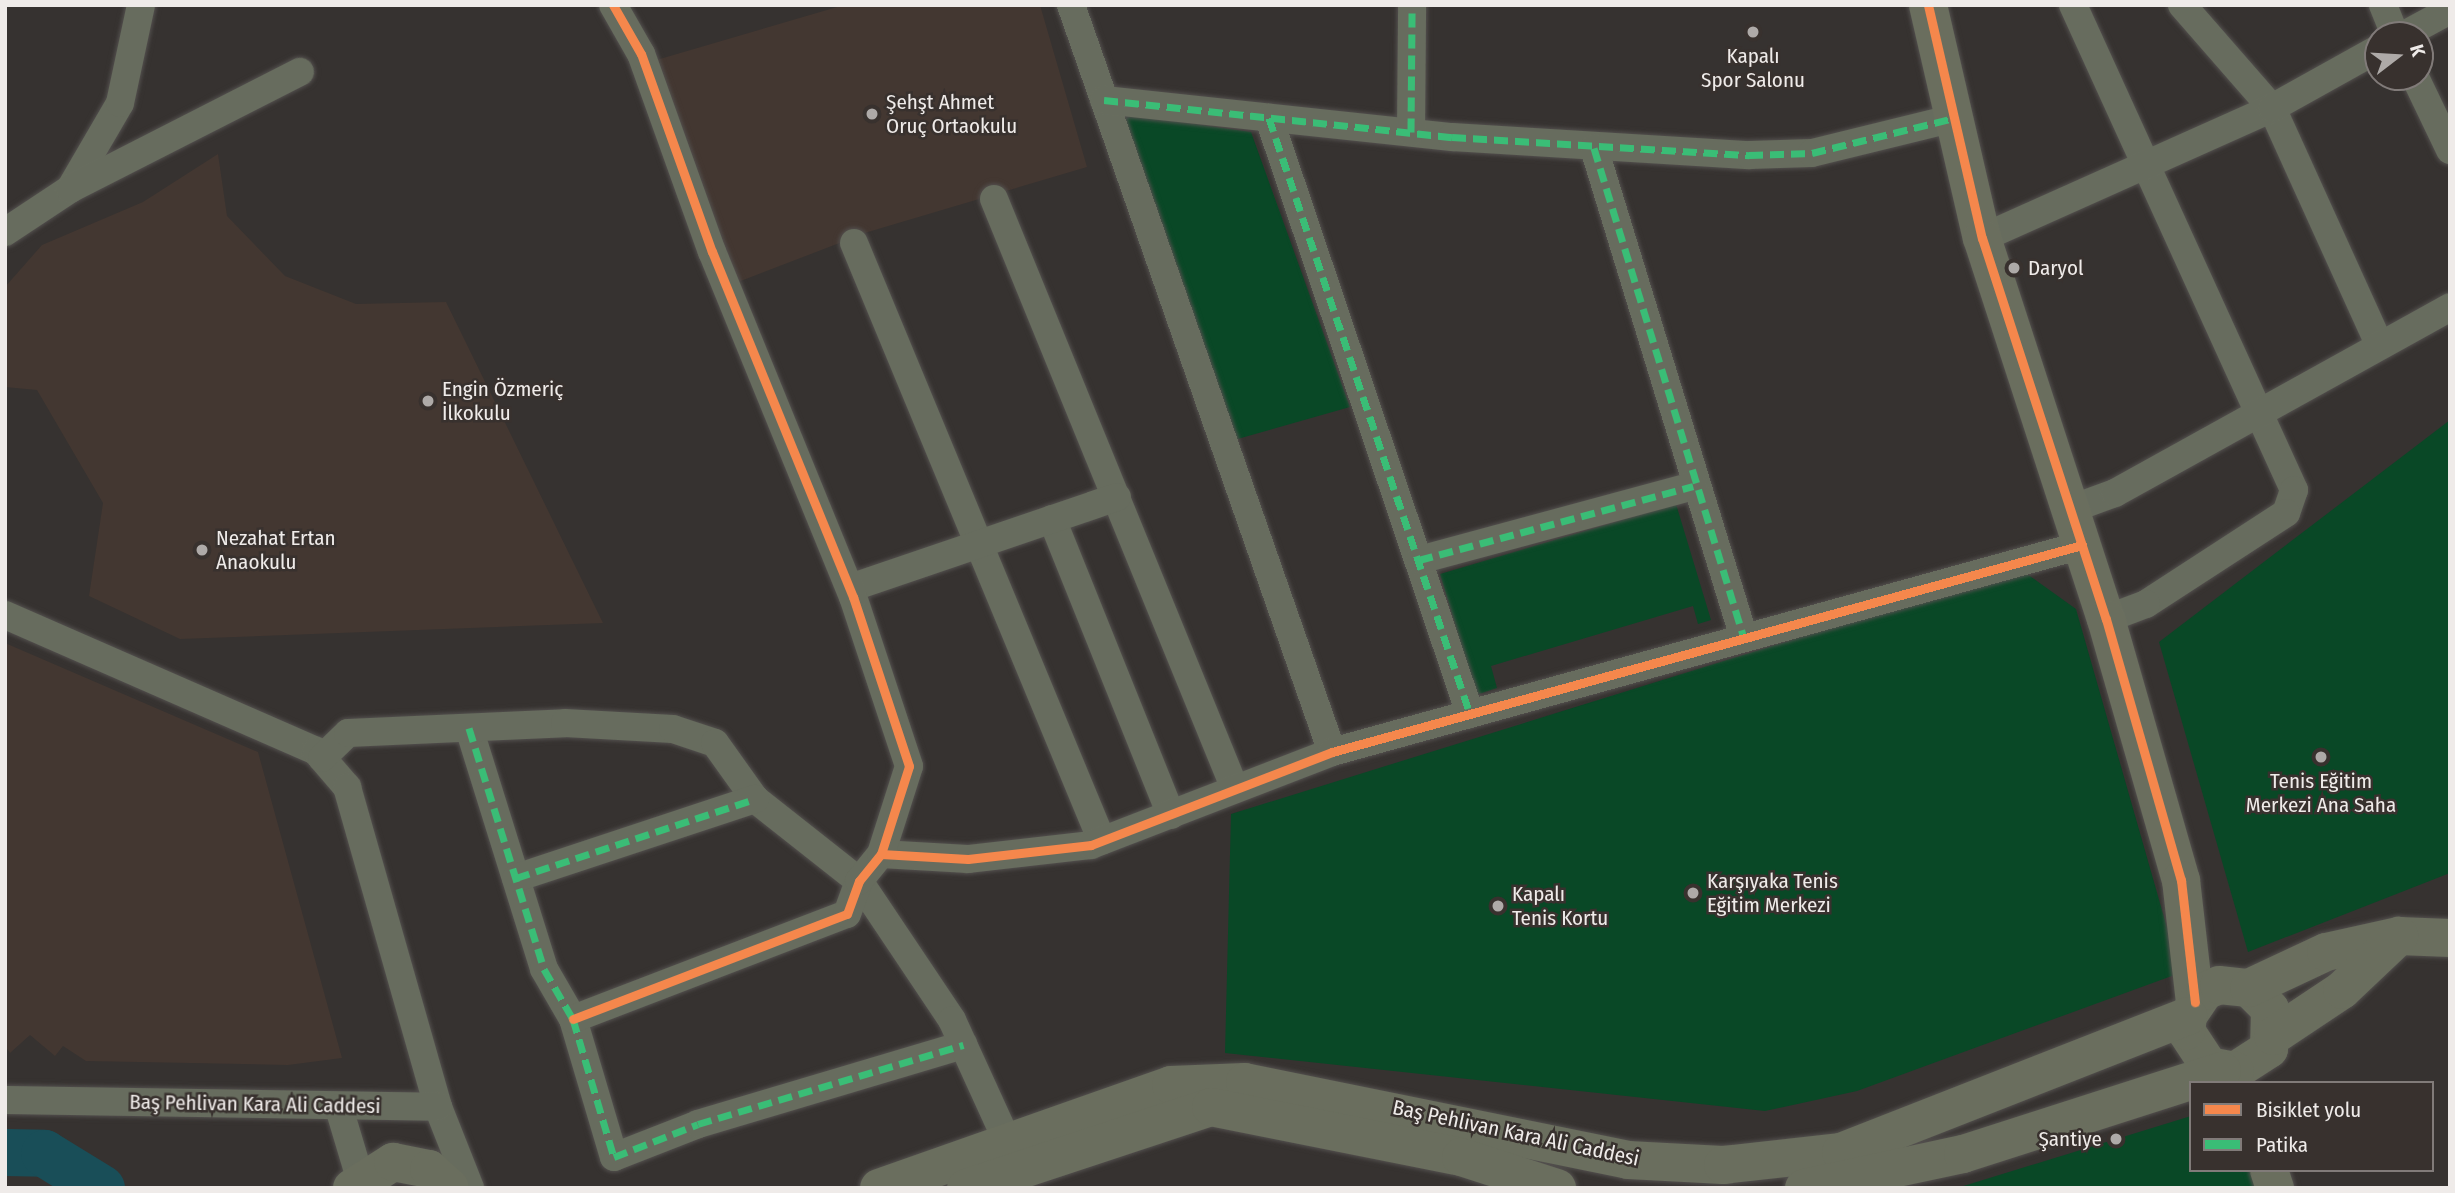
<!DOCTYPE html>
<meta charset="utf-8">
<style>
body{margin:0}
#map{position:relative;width:2455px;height:1193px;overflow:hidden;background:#363230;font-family:"Fira Sans Condensed",sans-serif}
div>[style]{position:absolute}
.built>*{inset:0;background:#433731}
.green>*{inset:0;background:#094826}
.river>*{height:47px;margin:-23.5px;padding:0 23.5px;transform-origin:23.5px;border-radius:23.5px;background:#194e58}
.roads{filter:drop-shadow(0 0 2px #53504e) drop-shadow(0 0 2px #53504e)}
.street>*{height:28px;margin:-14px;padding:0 14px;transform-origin:14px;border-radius:14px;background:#676c5e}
.secondary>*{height:38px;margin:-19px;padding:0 19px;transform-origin:19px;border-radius:19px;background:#6a6e5e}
.quiet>*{height:7px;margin-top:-3.5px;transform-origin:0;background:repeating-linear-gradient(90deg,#3abd76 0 14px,transparent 0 21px)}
.cycleway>*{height:9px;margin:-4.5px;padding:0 4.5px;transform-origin:4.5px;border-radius:4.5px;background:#f5874c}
.dots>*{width:19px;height:19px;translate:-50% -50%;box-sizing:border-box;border:4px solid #38312e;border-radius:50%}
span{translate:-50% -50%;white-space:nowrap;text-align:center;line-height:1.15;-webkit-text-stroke:5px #38312e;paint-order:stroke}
.poi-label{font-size:21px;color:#efebe9}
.left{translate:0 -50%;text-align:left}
.right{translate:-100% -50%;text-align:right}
.street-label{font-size:21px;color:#efebe9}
.frame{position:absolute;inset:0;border:7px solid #efebe9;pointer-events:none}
.legend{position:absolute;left:2189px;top:1081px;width:245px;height:91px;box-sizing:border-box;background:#38312e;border:2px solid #817b79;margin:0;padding:9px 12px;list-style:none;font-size:21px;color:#efebe9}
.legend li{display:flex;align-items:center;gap:14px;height:35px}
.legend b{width:35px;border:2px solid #817b79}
.north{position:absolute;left:2364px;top:21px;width:70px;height:70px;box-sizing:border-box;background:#38312e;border:2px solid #817b79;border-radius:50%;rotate:73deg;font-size:19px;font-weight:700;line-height:28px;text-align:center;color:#efebe9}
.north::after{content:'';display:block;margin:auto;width:24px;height:32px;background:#aeaaa8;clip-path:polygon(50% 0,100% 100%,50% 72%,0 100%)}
</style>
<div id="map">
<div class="built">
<div style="clip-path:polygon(844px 5px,1040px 5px,1087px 167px,868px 232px,733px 284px,653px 61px)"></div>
<div style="clip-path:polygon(218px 154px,227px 216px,285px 276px,356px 304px,446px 302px,603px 623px,180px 639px,89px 596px,103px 503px,37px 390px,5px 387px,5px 287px,42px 245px,143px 202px)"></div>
<div style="clip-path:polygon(5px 643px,258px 752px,342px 1058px,288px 1065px,86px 1061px,63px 1046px,55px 1056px,30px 1035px,10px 1053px,5px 1046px)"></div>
</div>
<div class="green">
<div style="clip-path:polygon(1119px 113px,1251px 132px,1350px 407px,1234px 440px)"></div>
<div style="clip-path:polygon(2450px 420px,2450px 873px,2248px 952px,2159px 642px)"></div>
<div style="clip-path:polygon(1676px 504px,1711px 620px,1698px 624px,1693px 606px,1491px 666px,1497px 688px,1476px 695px,1440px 574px)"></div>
<div style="clip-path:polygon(2020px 569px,2076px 609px,2180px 973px,1857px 1091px,1765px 1111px,1225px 1053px,1231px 814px)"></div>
<div style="clip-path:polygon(2191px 1116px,2191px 1170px,2251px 1170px,2257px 1188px,1957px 1188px)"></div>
</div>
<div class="river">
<div style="left:5px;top:1152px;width:39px;rotate:1deg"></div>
<div style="left:44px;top:1153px;width:67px;rotate:31.6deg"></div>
</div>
<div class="roads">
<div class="street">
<div style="left:1071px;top:5px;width:791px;rotate:70.74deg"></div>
<div style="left:2073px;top:5px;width:533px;rotate:65.5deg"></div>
<div style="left:2294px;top:490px;width:24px;rotate:109deg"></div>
<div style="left:2286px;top:513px;width:167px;rotate:147deg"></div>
<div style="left:2146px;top:604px;width:43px;rotate:159.4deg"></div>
<div style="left:2182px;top:5px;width:137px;rotate:48.9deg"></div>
<div style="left:2272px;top:108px;width:259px;rotate:65.6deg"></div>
<div style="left:2383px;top:5px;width:32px;rotate:68deg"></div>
<div style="left:2404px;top:35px;width:52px;rotate:-28.5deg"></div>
<div style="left:2415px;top:77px;width:81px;rotate:64.4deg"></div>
<div style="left:1104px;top:100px;width:350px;rotate:6.1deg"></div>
<div style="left:1452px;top:137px;width:298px;rotate:3.5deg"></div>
<div style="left:1749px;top:155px;width:63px;rotate:-1.8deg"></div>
<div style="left:1812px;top:153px;width:146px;rotate:-13.8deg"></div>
<div style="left:1269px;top:118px;width:629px;rotate:71.36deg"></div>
<div style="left:1411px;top:132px;width:127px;rotate:-89.5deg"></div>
<div style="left:1594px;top:148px;width:512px;rotate:72.98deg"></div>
<div style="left:70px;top:189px;width:99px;rotate:-59.8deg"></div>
<div style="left:120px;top:103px;width:100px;rotate:-77.9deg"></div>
<div style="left:994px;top:199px;width:637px;rotate:67.78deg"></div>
<div style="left:5px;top:232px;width:78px;rotate:-33.5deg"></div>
<div style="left:70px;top:189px;width:258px;rotate:-27deg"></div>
<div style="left:1982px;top:238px;width:318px;rotate:-24.1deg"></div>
<div style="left:2272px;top:108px;width:121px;rotate:-29.1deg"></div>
<div style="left:854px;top:243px;width:647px;rotate:67.48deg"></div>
<div style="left:2071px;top:509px;width:47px;rotate:-20deg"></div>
<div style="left:2115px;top:493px;width:383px;rotate:-29deg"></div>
<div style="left:1052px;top:519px;width:319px;rotate:68.1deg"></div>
<div style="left:1419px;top:560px;width:284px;rotate:-15.1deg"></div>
<div style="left:850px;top:588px;width:282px;rotate:-18.8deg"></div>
<div style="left:5px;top:615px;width:339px;rotate:23.6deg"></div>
<div style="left:316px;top:751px;width:48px;rotate:49.3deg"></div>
<div style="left:347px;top:787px;width:333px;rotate:74.1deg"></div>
<div style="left:438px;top:1107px;width:87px;rotate:68.4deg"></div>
<div style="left:469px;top:728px;width:252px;rotate:72.7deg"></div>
<div style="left:544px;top:969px;width:58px;rotate:59.9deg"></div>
<div style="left:573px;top:1019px;width:144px;rotate:73.5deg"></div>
<div style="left:614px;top:1157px;width:90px;rotate:-21.4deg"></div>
<div style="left:698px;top:1124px;width:277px;rotate:-16.6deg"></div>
<div style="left:322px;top:758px;width:36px;rotate:-44deg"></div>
<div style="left:348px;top:733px;width:217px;rotate:-2.6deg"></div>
<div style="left:565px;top:723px;width:108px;rotate:3.2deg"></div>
<div style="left:673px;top:729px;width:44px;rotate:18.4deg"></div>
<div style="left:715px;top:743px;width:69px;rotate:54.5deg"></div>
<div style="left:755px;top:799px;width:132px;rotate:38.3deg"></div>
<div style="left:859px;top:881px;width:167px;rotate:56.2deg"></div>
<div style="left:952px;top:1020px;width:135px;rotate:65.5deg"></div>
<div style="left:881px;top:854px;width:87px;rotate:3.3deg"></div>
<div style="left:968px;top:859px;width:124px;rotate:-6.5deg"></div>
<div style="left:1091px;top:845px;width:258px;rotate:-21.1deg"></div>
<div style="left:1332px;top:752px;width:778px;rotate:-15.43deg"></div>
<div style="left:516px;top:878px;width:252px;rotate:-18.3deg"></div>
<div style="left:573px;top:1019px;width:293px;rotate:-21deg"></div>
<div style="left:847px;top:914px;width:35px;rotate:-70deg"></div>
<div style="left:859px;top:881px;width:35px;rotate:-51deg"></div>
<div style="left:881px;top:854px;width:92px;rotate:-72.3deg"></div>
<div style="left:909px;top:766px;width:178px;rotate:-108.3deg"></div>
<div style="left:853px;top:597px;width:373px;rotate:-112.2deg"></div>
<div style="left:712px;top:252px;width:210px;rotate:-109.7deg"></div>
<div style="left:641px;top:54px;width:56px;rotate:-119.7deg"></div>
<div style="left:5px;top:1100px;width:433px;rotate:0.9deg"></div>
<div style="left:339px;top:1108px;width:73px;rotate:73.3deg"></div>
</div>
<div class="secondary">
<div style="left:1928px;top:5px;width:239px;rotate:77deg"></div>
<div style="left:1982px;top:238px;width:401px;rotate:72deg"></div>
<div style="left:2106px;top:619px;width:272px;rotate:74deg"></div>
<div style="left:2181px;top:880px;width:123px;rotate:83.5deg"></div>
<div style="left:2249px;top:988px;width:30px;rotate:45deg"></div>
<div style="left:2270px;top:1009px;width:40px;rotate:91.4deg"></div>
<div style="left:2269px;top:1049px;width:40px;rotate:147.1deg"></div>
<div style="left:2235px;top:1071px;width:26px;rotate:-169deg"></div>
<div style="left:2209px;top:1066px;width:42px;rotate:-123.3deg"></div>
<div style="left:2186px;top:1031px;width:15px;rotate:-82deg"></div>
<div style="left:2188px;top:1016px;width:30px;rotate:-56deg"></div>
<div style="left:2205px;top:991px;width:15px;rotate:-23deg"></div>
<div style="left:2219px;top:985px;width:30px;rotate:6deg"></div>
<div style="left:2249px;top:988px;width:85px;rotate:-25.1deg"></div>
<div style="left:2326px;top:952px;width:75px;rotate:-12.4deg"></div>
<div style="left:2399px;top:936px;width:51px;rotate:2.2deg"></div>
<div style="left:2273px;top:1036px;width:83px;rotate:-33.7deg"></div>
<div style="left:2342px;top:990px;width:79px;rotate:-43.5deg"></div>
<div style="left:2269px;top:1170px;width:19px;rotate:72deg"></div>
<div style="left:352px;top:1188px;width:49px;rotate:-32.4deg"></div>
<div style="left:393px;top:1162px;width:37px;rotate:11deg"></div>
<div style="left:429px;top:1169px;width:28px;rotate:42deg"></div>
<div style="left:879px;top:1188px;width:310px;rotate:-19.4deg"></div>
<div style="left:1171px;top:1085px;width:74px;rotate:-2.3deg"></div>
<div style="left:1245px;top:1082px;width:391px;rotate:11.5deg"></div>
<div style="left:1628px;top:1160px;width:95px;rotate:3deg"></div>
<div style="left:1723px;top:1165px;width:119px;rotate:-6.3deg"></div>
<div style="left:1841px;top:1152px;width:373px;rotate:-21.4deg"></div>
<div style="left:966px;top:1188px;width:258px;rotate:-18.3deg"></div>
<div style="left:1211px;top:1107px;width:255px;rotate:11.3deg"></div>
<div style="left:1461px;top:1157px;width:101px;rotate:17.9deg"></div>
<div style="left:1804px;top:1188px;width:163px;rotate:-12.1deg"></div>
<div style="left:1963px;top:1154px;width:272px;rotate:-17.8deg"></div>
</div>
</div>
<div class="quiet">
<div style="left:1104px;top:100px;width:350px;rotate:6.1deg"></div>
<div style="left:1452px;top:137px;width:298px;rotate:3.5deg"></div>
<div style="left:1749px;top:155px;width:63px;rotate:-1.8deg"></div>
<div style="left:1812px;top:153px;width:146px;rotate:-13.8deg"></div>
<div style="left:1269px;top:118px;width:629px;rotate:71.36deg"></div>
<div style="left:1411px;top:132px;width:127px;rotate:-89.5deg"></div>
<div style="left:1594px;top:148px;width:512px;rotate:72.98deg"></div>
<div style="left:1419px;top:560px;width:284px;rotate:-15.1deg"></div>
<div style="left:469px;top:728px;width:252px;rotate:72.7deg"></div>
<div style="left:544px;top:969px;width:58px;rotate:59.9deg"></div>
<div style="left:573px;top:1019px;width:144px;rotate:73.5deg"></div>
<div style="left:614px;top:1157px;width:90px;rotate:-21.4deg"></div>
<div style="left:698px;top:1124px;width:277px;rotate:-16.6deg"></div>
<div style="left:516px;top:878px;width:252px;rotate:-18.3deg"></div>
</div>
<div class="cycleway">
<div style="left:1928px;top:5px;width:239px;rotate:77deg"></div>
<div style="left:1982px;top:238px;width:401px;rotate:72deg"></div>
<div style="left:2106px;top:619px;width:272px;rotate:74deg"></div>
<div style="left:2181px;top:880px;width:123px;rotate:83.5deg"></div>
<div style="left:881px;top:854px;width:87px;rotate:3.3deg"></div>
<div style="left:968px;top:859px;width:124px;rotate:-6.5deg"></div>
<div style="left:1091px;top:845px;width:258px;rotate:-21.1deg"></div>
<div style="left:1332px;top:752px;width:778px;rotate:-15.43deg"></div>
<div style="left:573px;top:1019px;width:293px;rotate:-21deg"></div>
<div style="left:847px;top:914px;width:35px;rotate:-70deg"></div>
<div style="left:859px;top:881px;width:35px;rotate:-51deg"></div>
<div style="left:881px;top:854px;width:92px;rotate:-72.3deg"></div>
<div style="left:909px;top:766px;width:178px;rotate:-108.3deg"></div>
<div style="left:853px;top:597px;width:373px;rotate:-112.2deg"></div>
<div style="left:712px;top:252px;width:210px;rotate:-109.7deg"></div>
<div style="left:641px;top:54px;width:56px;rotate:-119.7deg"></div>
</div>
<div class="dots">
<div style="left:1753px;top:32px;background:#aeaaa8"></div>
<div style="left:872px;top:114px;background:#aeaaa8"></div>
<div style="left:2014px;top:268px;background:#aeaaa8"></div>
<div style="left:428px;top:401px;background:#aeaaa8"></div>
<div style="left:202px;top:550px;background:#aeaaa8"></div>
<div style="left:2321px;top:757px;background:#aeaaa8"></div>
<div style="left:1693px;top:893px;background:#aeaaa8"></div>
<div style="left:1498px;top:906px;background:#aeaaa8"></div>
<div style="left:2116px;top:1139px;background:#aeaaa8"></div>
</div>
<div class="poi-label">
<span style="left:1753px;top:68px">Kapalı<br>Spor Salonu</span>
<span class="left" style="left:886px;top:114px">Şehşt Ahmet<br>Oruç Ortaokulu</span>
<span class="left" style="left:2028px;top:268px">Daryol</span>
<span class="left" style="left:442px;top:401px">Engin Özmeriç<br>İlkokulu</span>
<span class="left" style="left:216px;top:550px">Nezahat Ertan<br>Anaokulu</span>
<span style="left:2321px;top:793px">Tenis Eğitim<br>Merkezi Ana Saha</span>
<span class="left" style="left:1707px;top:893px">Karşıyaka Tenis<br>Eğitim Merkezi</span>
<span class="left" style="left:1512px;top:906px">Kapalı<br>Tenis Kortu</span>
<span class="right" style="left:2102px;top:1139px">Şantiye</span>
</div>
<div class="street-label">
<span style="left:255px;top:1104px;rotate:1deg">Baş Pehlivan Kara Ali Caddesi</span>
<span style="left:1516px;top:1133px;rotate:12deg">Baş Pehlivan Kara Ali Caddesi</span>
</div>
<div class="frame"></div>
<ul class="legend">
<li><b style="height:9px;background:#f5874c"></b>Bisiklet yolu</li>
<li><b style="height:9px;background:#3abd76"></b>Patika</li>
</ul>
<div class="north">K</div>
</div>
